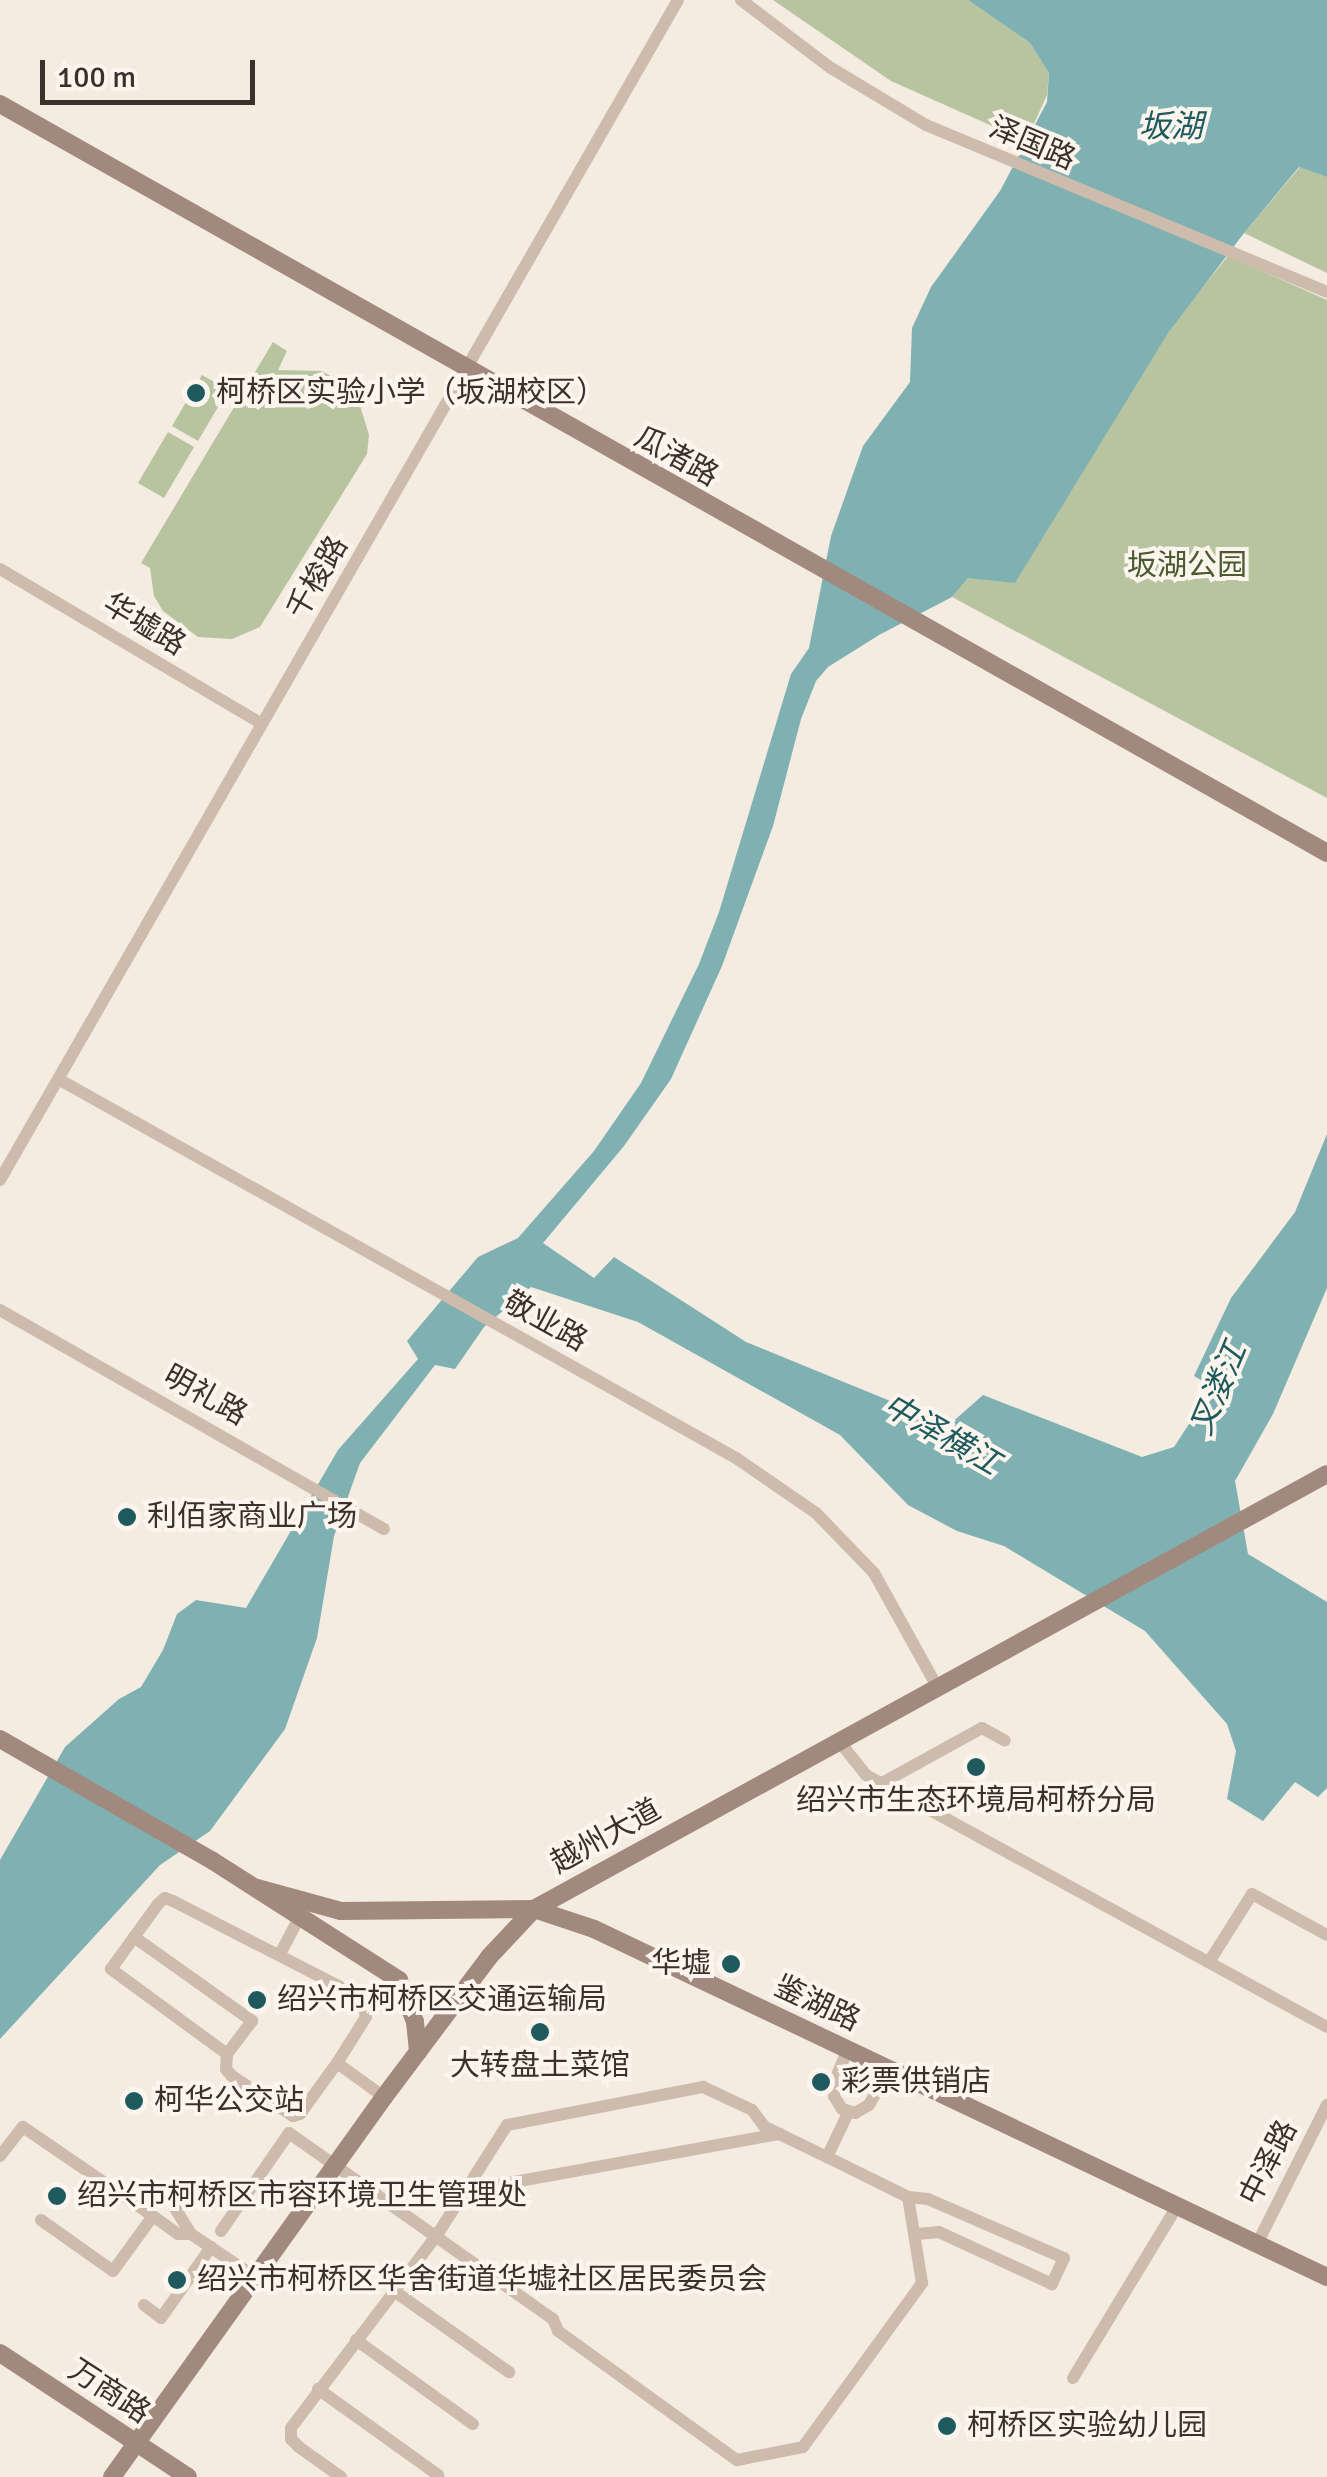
<!DOCTYPE html>
<meta charset="utf-8">
<style>
body{margin:0}
#map{position:relative;width:1327px;height:2477px;overflow:hidden;background:#f4ebe1;font-family:Signika,"Noto Sans SC",sans-serif}
div>[style]{position:absolute}
.green>*{inset:0;background:#b8c4a0}
.water>*{inset:0;background:#7fb0b2}
.street>*{height:12px;margin:-6px;padding:0 6px;transform-origin:6px;border-radius:6px;background:#cdbbac}
.secondary>*{height:18px;margin:-9px;padding:0 9px;transform-origin:9px;border-radius:9px;background:#a18a7d}
.dots>*{width:28px;height:28px;translate:-50% -50%;box-sizing:border-box;border:5px solid #fbf5ee;border-radius:50%}
span{translate:-50% -50%;white-space:nowrap;text-align:center;line-height:1.15;-webkit-text-stroke:8px #fbf5ee;paint-order:stroke}
.street-label{font-size:30px;color:#3b302b}
.poi-label{font-size:30px;color:#3b302b}
.left{translate:0 -50%;text-align:left}
.right{translate:-100% -50%;text-align:right}
.park-label{font-size:30px;color:#4a5a2e}
.water-label{font-size:32px;color:#1f5a5e;font-style:italic}
.scale{position:absolute;left:40px;top:60px;width:215px;height:45px;box-sizing:border-box;border:5px solid #3b302b;border-top:0;padding-left:12px;font-size:30px;line-height:35px;white-space:nowrap;color:#3b302b;-webkit-text-stroke:8px #fbf5ee;paint-order:stroke}
</style>
<div id="map">
<div class="green">
<div style="clip-path:polygon(773px 0,968px 0,1030px 43px,1049px 73px,1047px 95px,1026px 141px,891px 81px)"></div>
<div style="clip-path:polygon(1300px 167px,1327px 177px,1327px 273px,1244px 233px)"></div>
<div style="clip-path:polygon(1228px 256px,1327px 300px,1327px 798px,952px 597px)"></div>
<div style="clip-path:polygon(273px 342px,287px 351px,278px 370px,322px 371px,345px 385px,358px 399px,369px 435px,367px 454px,260px 627px,232px 639px,198px 637px,163px 611px,154px 596px,150px 568px,141px 563px)"></div>
<div style="clip-path:polygon(202px 375px,228px 390px,198px 441px,172px 426px)"></div>
<div style="clip-path:polygon(168px 432px,194px 447px,164px 498px,138px 483px)"></div>
</div>
<div class="water">
<div style="clip-path:polygon(968px 0,1327px 0,1327px 177px,1299px 167px,1244px 233px,1168px 333px,1015px 583px,968px 578px,952px 597px,879px 635px,828px 667px,816px 681px,801px 719px,773px 826px,722px 966px,671px 1079px,624px 1146px,543px 1243px,594px 1278px,614px 1257px,746px 1342px,949px 1425px,983px 1395px,1142px 1457px,1174px 1447px,1213px 1387px,1194px 1376px,1231px 1298px,1295px 1212px,1327px 1134px,1327px 1288px,1273px 1414px,1235px 1481px,1248px 1554px,1327px 1602px,1327px 1788px,1318px 1797px,1295px 1782px,1263px 1821px,1227px 1799px,1236px 1751px,1227px 1724px,1145px 1631px,1004px 1546px,957px 1531px,908px 1505px,840px 1435px,638px 1322px,531px 1287px,484px 1327px,455px 1369px,435px 1365px,360px 1463px,334px 1536px,317px 1638px,285px 1729px,210px 1831px,160px 1865px,0 2039px,0 1860px,65px 1747px,119px 1699px,141px 1687px,163px 1650px,177px 1614px,196px 1600px,246px 1608px,338px 1450px,418px 1359px,407px 1341px,478px 1257px,518px 1238px,594px 1151px,641px 1083px,699px 964px,719px 912px,791px 674px,809px 648px,831px 536px,863px 446px,910px 382px,912px 328px,931px 287px,1000px 191px,1047px 102px,1049px 73px,1030px 43px)"></div>
</div>
<div class="street">
<div style="left:741px;top:0;width:113px;rotate:37.1deg"></div>
<div style="left:831px;top:68px;width:111px;rotate:31deg"></div>
<div style="left:926px;top:125px;width:434px;rotate:22.6deg"></div>
<div style="left:0;top:569px;width:304px;rotate:30.6deg"></div>
<div style="left:60px;top:1080px;width:775px;rotate:29.21deg"></div>
<div style="left:736px;top:1458px;width:97px;rotate:34.5deg"></div>
<div style="left:816px;top:1513px;width:83px;rotate:46deg"></div>
<div style="left:874px;top:1573px;width:128px;rotate:61deg"></div>
<div style="left:0;top:1180px;width:1361px;rotate:-60.12deg"></div>
<div style="left:0;top:1310px;width:442px;rotate:29.7deg"></div>
<div style="left:838px;top:1740px;width:45px;rotate:51.3deg"></div>
<div style="left:866px;top:1775px;width:525px;rotate:28.66deg"></div>
<div style="left:882px;top:1783px;width:114px;rotate:-28.8deg"></div>
<div style="left:982px;top:1728px;width:26px;rotate:29deg"></div>
<div style="left:134px;top:1937px;width:145px;rotate:35.4deg"></div>
<div style="left:252px;top:2021px;width:41px;rotate:127.1deg"></div>
<div style="left:280px;top:1954px;width:43px;rotate:-62.2deg"></div>
<div style="left:1209px;top:1962px;width:80px;rotate:-57.7deg"></div>
<div style="left:1252px;top:1894px;width:85px;rotate:28.7deg"></div>
<div style="left:848px;top:2049px;width:30px;rotate:113deg"></div>
<div style="left:836px;top:2077px;width:19px;rotate:96deg"></div>
<div style="left:834px;top:2096px;width:15px;rotate:58deg"></div>
<div style="left:842px;top:2109px;width:14px;rotate:17deg"></div>
<div style="left:855px;top:2113px;width:16px;rotate:-30deg"></div>
<div style="left:869px;top:2105px;width:41px;rotate:-60.9deg"></div>
<div style="left:337px;top:2063px;width:63px;rotate:126deg"></div>
<div style="left:300px;top:2114px;width:7px;rotate:164deg"></div>
<div style="left:293px;top:2116px;width:73px;rotate:-146.7deg"></div>
<div style="left:232px;top:2076px;width:9px;rotate:-131deg"></div>
<div style="left:226px;top:2069px;width:15px;rotate:-86deg"></div>
<div style="left:227px;top:2054px;width:144px;rotate:-143.8deg"></div>
<div style="left:111px;top:1969px;width:80px;rotate:-54.1deg"></div>
<div style="left:158px;top:1904px;width:9px;rotate:-41deg"></div>
<div style="left:165px;top:1898px;width:9px;rotate:21deg"></div>
<div style="left:173px;top:1901px;width:212px;rotate:27.2deg"></div>
<div style="left:362px;top:1998px;width:19px;rotate:78deg"></div>
<div style="left:366px;top:2017px;width:54px;rotate:122.2deg"></div>
<div style="left:337px;top:2063px;width:58px;rotate:35.9deg"></div>
<div style="left:0;top:2156px;width:37px;rotate:-52deg"></div>
<div style="left:23px;top:2127px;width:158px;rotate:34.4deg"></div>
<div style="left:164px;top:2190px;width:52px;rotate:58.5deg"></div>
<div style="left:191px;top:2234px;width:77px;rotate:33.9deg"></div>
<div style="left:465px;top:2191px;width:320px;rotate:-10.3deg"></div>
<div style="left:908px;top:2197px;width:20px;rotate:6deg"></div>
<div style="left:928px;top:2199px;width:148px;rotate:23.5deg"></div>
<div style="left:1064px;top:2258px;width:29px;rotate:115deg"></div>
<div style="left:1052px;top:2284px;width:124px;rotate:-155.3deg"></div>
<div style="left:939px;top:2232px;width:25px;rotate:175deg"></div>
<div style="left:41px;top:2220px;width:88px;rotate:35.3deg"></div>
<div style="left:113px;top:2271px;width:68px;rotate:-54deg"></div>
<div style="left:153px;top:2216px;width:31px;rotate:36deg"></div>
<div style="left:178px;top:2234px;width:13px"></div>
<div style="left:221px;top:2231px;width:119px;rotate:-55.2deg"></div>
<div style="left:289px;top:2133px;width:323px;rotate:35.2deg"></div>
<div style="left:553px;top:2319px;width:13px;rotate:67deg"></div>
<div style="left:558px;top:2331px;width:221px;rotate:35.8deg"></div>
<div style="left:737px;top:2460px;width:67px;rotate:-11.1deg"></div>
<div style="left:803px;top:2447px;width:203px;rotate:-54deg"></div>
<div style="left:922px;top:2283px;width:87px;rotate:-99.2deg"></div>
<div style="left:908px;top:2197px;width:90px;rotate:-153.7deg"></div>
<div style="left:827px;top:2157px;width:51px;rotate:-64.4deg"></div>
<div style="left:1257px;top:2244px;width:156px;rotate:-63.3deg"></div>
<div style="left:394px;top:2291px;width:141px;rotate:35.2deg"></div>
<div style="left:144px;top:2305px;width:21px;rotate:37deg"></div>
<div style="left:161px;top:2318px;width:87px;rotate:-54.8deg"></div>
<div style="left:356px;top:2340px;width:144px;rotate:35.7deg"></div>
<div style="left:1073px;top:2378px;width:201px;rotate:-58.8deg"></div>
<div style="left:318px;top:2389px;width:148px;rotate:35.6deg"></div>
<div style="left:341px;top:2477px;width:52px;rotate:-144.5deg"></div>
<div style="left:299px;top:2447px;width:11px;rotate:-135deg"></div>
<div style="left:291px;top:2439px;width:11px;rotate:-90deg"></div>
<div style="left:291px;top:2428px;width:242px;rotate:-52.9deg"></div>
<div style="left:437px;top:2235px;width:130px;rotate:-57.5deg"></div>
<div style="left:507px;top:2125px;width:200px;rotate:-11deg"></div>
<div style="left:703px;top:2087px;width:54px;rotate:25.1deg"></div>
<div style="left:752px;top:2110px;width:21px;rotate:53deg"></div>
<div style="left:765px;top:2127px;width:69px;rotate:25.8deg"></div>
</div>
<div class="secondary">
<div style="left:0;top:104px;width:1524px;rotate:29.44deg"></div>
<div style="left:0;top:1739px;width:245px;rotate:29.8deg"></div>
<div style="left:213px;top:1861px;width:221px;rotate:32.6deg"></div>
<div style="left:399px;top:1980px;width:45px;rotate:69.1deg"></div>
<div style="left:415px;top:2022px;width:30px;rotate:84deg"></div>
<div style="left:257px;top:1888px;width:87px;rotate:15.3deg"></div>
<div style="left:341px;top:1911px;width:193px;rotate:-0.6deg"></div>
<div style="left:534px;top:1909px;width:63px;rotate:18.4deg"></div>
<div style="left:594px;top:1929px;width:811px;rotate:25.4deg"></div>
<div style="left:0;top:2353px;width:225px;rotate:33.4deg"></div>
<div style="left:112px;top:2477px;width:467px;rotate:-54.4deg"></div>
<div style="left:384px;top:2097px;width:175px;rotate:-53.1deg"></div>
<div style="left:489px;top:1957px;width:66px;rotate:-46.8deg"></div>
<div style="left:534px;top:1909px;width:904px;rotate:-28.75deg"></div>
</div>
<div class="dots">
<div style="left:196px;top:393px;background:#1f5a5e"></div>
<div style="left:127px;top:1517px;background:#1f5a5e"></div>
<div style="left:976px;top:1767px;background:#1f5a5e"></div>
<div style="left:731px;top:1964px;background:#1f5a5e"></div>
<div style="left:257px;top:2000px;background:#1f5a5e"></div>
<div style="left:540px;top:2032px;background:#1f5a5e"></div>
<div style="left:821px;top:2082px;background:#1f5a5e"></div>
<div style="left:134px;top:2101px;background:#1f5a5e"></div>
<div style="left:57px;top:2196px;background:#1f5a5e"></div>
<div style="left:177px;top:2280px;background:#1f5a5e"></div>
<div style="left:947px;top:2426px;background:#1f5a5e"></div>
</div>
<div class="street-label">
<span style="left:1032px;top:144px;rotate:23deg">泽国路</span>
<span style="left:676px;top:457px;rotate:29deg">瓜渚路</span>
<span style="left:318px;top:578px;rotate:-60deg">千梭路</span>
<span style="left:144px;top:625px;rotate:31deg">华墟路</span>
<span style="left:545px;top:1322px;rotate:29deg">敬业路</span>
<span style="left:205px;top:1396px;rotate:29deg">明礼路</span>
<span style="left:606px;top:1837px;rotate:-29deg">越州大道</span>
<span style="left:817px;top:2004px;rotate:25deg">鉴湖路</span>
<span style="left:1269px;top:2163px;rotate:-63deg">中泽路</span>
<span style="left:109px;top:2392px;rotate:33deg">万商路</span>
</div>
<div class="poi-label">
<span class="left" style="left:216px;top:393px">柯桥区实验小学（坂湖校区）</span>
<span class="left" style="left:147px;top:1517px">利佰家商业广场</span>
<span style="left:976px;top:1801px">绍兴市生态环境局柯桥分局</span>
<span class="right" style="left:711px;top:1964px">华墟</span>
<span class="left" style="left:277px;top:2000px">绍兴市柯桥区交通运输局</span>
<span style="left:540px;top:2066px">大转盘土菜馆</span>
<span class="left" style="left:841px;top:2082px">彩票供销店</span>
<span class="left" style="left:154px;top:2101px">柯华公交站</span>
<span class="left" style="left:77px;top:2196px">绍兴市柯桥区市容环境卫生管理处</span>
<span class="left" style="left:197px;top:2280px">绍兴市柯桥区华舍街道华墟社区居民委员会</span>
<span class="left" style="left:967px;top:2426px">柯桥区实验幼儿园</span>
</div>
<div class="park-label">
<span style="left:1187px;top:566px">坂湖公园</span>
</div>
<div class="water-label">
<span style="left:1171px;top:127px">坂湖</span>
<span style="left:1219px;top:1389px;rotate:-67deg">叉溇江</span>
<span style="left:941px;top:1435px;rotate:30deg">中泽横江</span>
</div>
<div class="scale">100 m</div>
</div>
